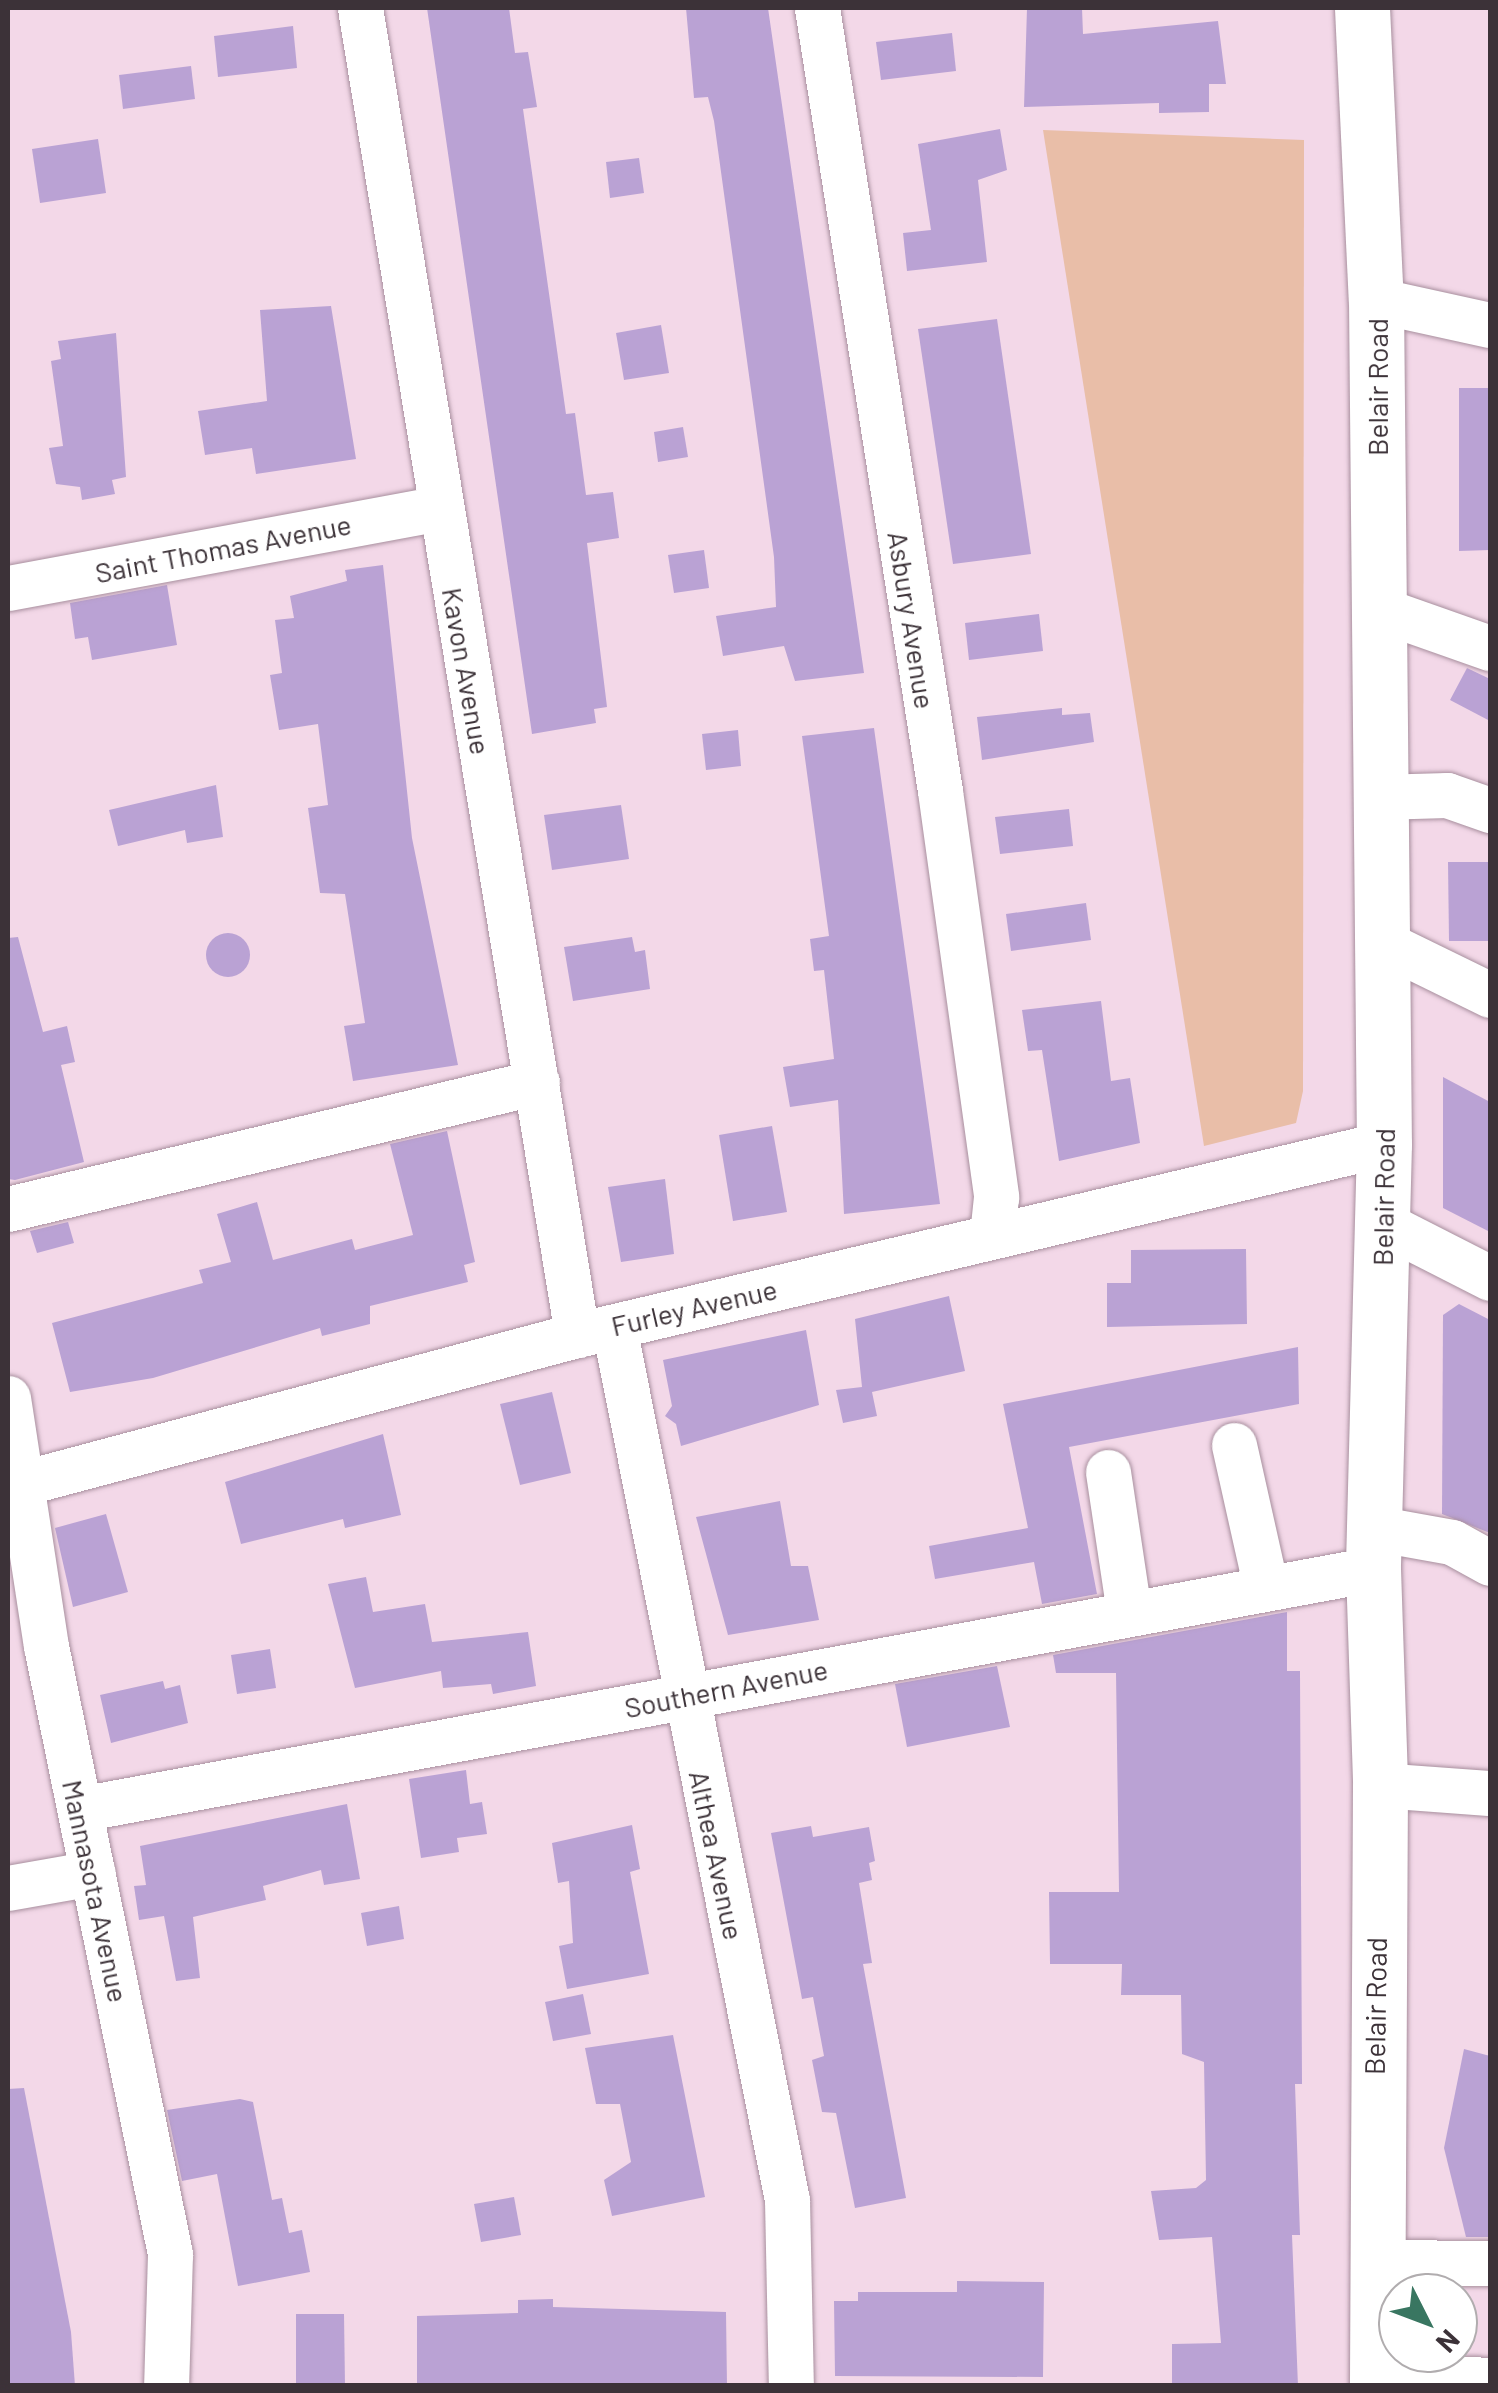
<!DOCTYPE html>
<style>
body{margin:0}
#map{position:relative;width:1498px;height:2393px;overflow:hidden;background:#f3d8e8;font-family:Barlow,sans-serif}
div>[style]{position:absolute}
.green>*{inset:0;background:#e9bea8}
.building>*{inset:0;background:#baa2d4}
.round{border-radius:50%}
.roads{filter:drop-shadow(0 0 2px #a88f9e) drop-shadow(0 0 2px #a88f9e)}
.minor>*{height:45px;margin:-22.5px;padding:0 22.5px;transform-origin:22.5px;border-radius:22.5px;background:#fff}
.major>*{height:55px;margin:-27.5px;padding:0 27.5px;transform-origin:27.5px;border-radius:27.5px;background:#fff}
span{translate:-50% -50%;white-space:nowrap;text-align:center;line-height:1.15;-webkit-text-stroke:8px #fff;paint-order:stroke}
.street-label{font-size:28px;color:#3c3238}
.frame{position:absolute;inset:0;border:10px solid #3c3238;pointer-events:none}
.north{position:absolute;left:1378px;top:2273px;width:100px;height:100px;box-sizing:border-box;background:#fff;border:2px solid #b1adaf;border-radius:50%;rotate:132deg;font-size:28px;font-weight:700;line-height:40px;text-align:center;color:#3c3238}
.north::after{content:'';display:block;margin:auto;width:35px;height:45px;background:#397661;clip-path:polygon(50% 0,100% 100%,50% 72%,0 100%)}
</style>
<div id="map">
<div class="green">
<div style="clip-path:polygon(1043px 130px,1304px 140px,1303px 1091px,1296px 1123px,1204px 1146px)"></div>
</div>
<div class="building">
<div style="clip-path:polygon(427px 8px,509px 8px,515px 53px,528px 52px,537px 107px,523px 109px,566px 414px,575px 413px,586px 495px,613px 492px,619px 538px,587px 543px,607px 707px,594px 709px,596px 723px,532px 734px)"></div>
<div style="clip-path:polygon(686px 8px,768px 8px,864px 673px,795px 681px,784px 646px,723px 656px,716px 616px,776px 607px,774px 557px,714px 121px,708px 97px,694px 98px)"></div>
<div style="clip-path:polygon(1027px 8px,1082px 8px,1083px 34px,1218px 21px,1226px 84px,1209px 84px,1209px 112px,1159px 113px,1159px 103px,1024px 107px)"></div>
<div style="clip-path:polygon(293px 26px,297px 68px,218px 77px,214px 36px)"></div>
<div style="clip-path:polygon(952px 33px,956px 71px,881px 80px,876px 42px)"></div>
<div style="clip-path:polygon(191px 66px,195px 99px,123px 109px,119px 75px)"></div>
<div style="clip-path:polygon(1000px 129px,1007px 170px,978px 180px,987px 262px,907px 271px,903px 233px,931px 230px,918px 144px)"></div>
<div style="clip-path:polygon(98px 139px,106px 193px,40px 203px,32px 149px)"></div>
<div style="clip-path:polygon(639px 158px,644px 193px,610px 198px,606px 162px)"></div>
<div style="clip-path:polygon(331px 306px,356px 459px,256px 474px,252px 448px,205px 455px,198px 411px,267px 401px,260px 310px)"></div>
<div style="clip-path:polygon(997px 319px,1031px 554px,953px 564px,918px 329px)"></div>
<div style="clip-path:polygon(661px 325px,669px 373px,624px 380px,616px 333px)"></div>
<div style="clip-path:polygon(116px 333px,126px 477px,112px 480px,115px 494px,82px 500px,80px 487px,56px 484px,49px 448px,63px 446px,51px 361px,61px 359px,58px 341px)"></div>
<div style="clip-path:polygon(1459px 388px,1490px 388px,1490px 550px,1459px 551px)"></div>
<div style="clip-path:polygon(683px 427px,688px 457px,658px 462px,654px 432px)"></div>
<div style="clip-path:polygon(704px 550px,709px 588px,674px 593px,668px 555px)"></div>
<div style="clip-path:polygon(383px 565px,412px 838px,458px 1065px,353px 1081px,344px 1026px,365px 1023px,345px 894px,320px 893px,308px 808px,328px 805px,318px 724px,279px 730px,270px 675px,282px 673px,275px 620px,294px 618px,290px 596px,347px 581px,345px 570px)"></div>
<div style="clip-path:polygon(167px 585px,177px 645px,92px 660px,88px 637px,75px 639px,70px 603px)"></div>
<div style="clip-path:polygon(1039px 614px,1043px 651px,969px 660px,965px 623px)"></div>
<div style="clip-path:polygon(1467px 668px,1490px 679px,1490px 721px,1450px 700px)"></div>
<div style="clip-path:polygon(1062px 708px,1062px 715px,1090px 713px,1094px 742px,982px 760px,977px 717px)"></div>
<div style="clip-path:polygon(874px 728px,940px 1204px,844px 1214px,838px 1100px,790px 1107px,783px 1067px,834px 1059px,824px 970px,814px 971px,810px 939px,829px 936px,802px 736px)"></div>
<div style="clip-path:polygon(738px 730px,741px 766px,706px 770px,702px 734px)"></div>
<div style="clip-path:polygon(216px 785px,223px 837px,187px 843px,185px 830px,118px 846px,109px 810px)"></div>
<div style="clip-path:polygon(621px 805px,629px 859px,552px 870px,544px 815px)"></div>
<div style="clip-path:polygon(1069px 809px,1073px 846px,1000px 854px,995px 817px)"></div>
<div style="clip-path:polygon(1448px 862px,1490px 862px,1490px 941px,1449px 941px)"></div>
<div style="clip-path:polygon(1086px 903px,1091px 940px,1011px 951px,1006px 914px)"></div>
<div class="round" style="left:206px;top:933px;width:44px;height:44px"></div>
<div style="clip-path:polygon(18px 937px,43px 1032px,67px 1026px,75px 1062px,61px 1065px,84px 1162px,15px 1180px,8px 1179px,8px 938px)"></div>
<div style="clip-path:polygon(632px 937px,635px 952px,645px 950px,650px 989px,573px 1001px,564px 947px)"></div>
<div style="clip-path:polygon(1101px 1001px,1111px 1081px,1130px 1078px,1140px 1143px,1059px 1161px,1042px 1050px,1028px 1051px,1022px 1010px)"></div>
<div style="clip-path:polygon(1443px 1077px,1490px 1102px,1490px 1232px,1443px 1208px)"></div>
<div style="clip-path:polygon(772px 1126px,787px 1212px,733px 1221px,719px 1135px)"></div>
<div style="clip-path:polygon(447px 1131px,475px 1262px,464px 1265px,468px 1282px,370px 1306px,370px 1324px,322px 1336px,320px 1328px,153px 1378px,70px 1392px,52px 1323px,203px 1283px,199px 1270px,231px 1262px,217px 1214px,257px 1202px,273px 1260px,352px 1239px,355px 1250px,413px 1235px,390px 1144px)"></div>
<div style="clip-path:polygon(665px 1179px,674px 1254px,621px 1262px,608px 1187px)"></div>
<div style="clip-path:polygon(68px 1222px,74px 1243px,37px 1253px,30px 1231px)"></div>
<div style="clip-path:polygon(1246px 1249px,1247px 1324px,1107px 1327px,1107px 1283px,1131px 1283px,1131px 1250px)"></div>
<div style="clip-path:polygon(949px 1296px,965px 1371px,872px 1392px,877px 1416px,843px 1423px,836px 1390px,862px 1387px,855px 1319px)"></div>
<div style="clip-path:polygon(1459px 1304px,1490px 1320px,1490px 1533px,1442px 1514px,1443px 1315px)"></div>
<div style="clip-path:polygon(806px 1330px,819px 1405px,681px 1446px,676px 1424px,665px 1416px,672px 1406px,663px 1360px)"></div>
<div style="clip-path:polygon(1298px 1347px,1299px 1404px,1069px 1447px,1097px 1594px,1042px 1604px,1034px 1562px,935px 1579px,929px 1546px,1028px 1528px,1003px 1404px)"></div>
<div style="clip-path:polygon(552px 1392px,571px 1473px,520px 1485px,500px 1404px)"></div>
<div style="clip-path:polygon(383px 1434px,401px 1515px,345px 1528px,343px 1519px,241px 1544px,225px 1482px)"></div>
<div style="clip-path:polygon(780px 1501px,791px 1566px,808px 1566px,819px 1620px,728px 1635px,696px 1517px)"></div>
<div style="clip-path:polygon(106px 1514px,128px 1592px,73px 1607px,55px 1528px)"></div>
<div style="clip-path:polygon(366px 1577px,373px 1612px,425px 1604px,432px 1642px,528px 1632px,536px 1686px,493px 1694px,491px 1684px,443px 1688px,441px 1671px,355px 1688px,328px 1584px)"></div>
<div style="clip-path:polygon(1287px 1612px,1287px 1671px,1300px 1671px,1302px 2084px,1295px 2084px,1300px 2235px,1292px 2235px,1298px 2386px,1172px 2386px,1172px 2344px,1221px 2343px,1212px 2237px,1159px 2240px,1151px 2191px,1196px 2188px,1206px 2180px,1204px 2062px,1182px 2054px,1181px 1995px,1121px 1995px,1122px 1964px,1050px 1964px,1049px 1892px,1119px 1892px,1116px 1673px,1056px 1673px,1053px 1655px)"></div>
<div style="clip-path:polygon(270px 1649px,276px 1688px,237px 1694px,231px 1655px)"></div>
<div style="clip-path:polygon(997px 1666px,1010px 1727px,907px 1747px,895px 1684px)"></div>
<div style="clip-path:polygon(163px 1681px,165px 1689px,180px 1685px,188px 1723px,111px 1743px,100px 1695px)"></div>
<div style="clip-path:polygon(466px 1770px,470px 1804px,482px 1802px,487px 1834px,457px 1838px,459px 1852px,421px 1858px,409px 1779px)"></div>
<div style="clip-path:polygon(347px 1804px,360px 1879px,324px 1885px,321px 1870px,263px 1886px,266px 1900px,193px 1917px,200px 1978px,176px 1981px,164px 1916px,139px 1920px,134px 1886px,146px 1885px,140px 1846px)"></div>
<div style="clip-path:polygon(632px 1825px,640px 1869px,630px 1872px,649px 1974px,567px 1989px,559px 1946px,573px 1943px,569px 1881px,558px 1883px,552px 1843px)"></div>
<div style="clip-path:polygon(811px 1826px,813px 1837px,869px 1827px,875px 1861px,869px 1863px,872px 1880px,859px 1883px,872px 1963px,863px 1964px,906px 2198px,855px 2208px,836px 2113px,822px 2112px,812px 2060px,824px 2056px,813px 1997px,802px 1999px,771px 1833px)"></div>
<div style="clip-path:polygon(399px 1906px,404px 1939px,367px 1946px,361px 1913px)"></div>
<div style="clip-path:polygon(583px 1994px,591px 2034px,553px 2041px,545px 2002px)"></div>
<div style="clip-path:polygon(673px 2035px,705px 2197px,612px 2216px,604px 2180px,631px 2162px,620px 2104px,596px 2104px,585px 2048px)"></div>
<div style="clip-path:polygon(1464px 2049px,1490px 2056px,1490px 2237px,1466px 2237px,1444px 2148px)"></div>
<div style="clip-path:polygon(24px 2088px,71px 2332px,75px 2386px,8px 2386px,8px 2089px)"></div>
<div style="clip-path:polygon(240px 2099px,253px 2102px,272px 2200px,282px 2198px,289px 2233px,302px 2230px,310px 2272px,238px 2286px,217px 2174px,182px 2181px,167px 2110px)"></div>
<div style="clip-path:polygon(514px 2197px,521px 2235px,481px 2242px,474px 2204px)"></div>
<div style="clip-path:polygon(957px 2281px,1044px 2282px,1043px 2377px,835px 2376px,834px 2301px,858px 2301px,858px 2292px,957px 2292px)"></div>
<div style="clip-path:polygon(553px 2299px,553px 2307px,726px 2312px,727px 2386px,417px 2386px,417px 2316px,518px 2313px,518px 2300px)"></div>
<div style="clip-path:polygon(296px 2314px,344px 2314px,345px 2386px,296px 2386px)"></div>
</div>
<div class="roads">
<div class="minor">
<div style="left:360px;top:8px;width:1345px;rotate:80.71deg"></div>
<div style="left:817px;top:8px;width:793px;rotate:81.07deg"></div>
<div style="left:940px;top:791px;width:410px;rotate:82.1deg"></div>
<div style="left:996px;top:1197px;width:37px;rotate:96deg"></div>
<div style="left:1376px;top:300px;width:117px;rotate:12.4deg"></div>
<div style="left:8px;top:588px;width:437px;rotate:-10.5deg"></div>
<div style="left:1379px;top:609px;width:118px;rotate:19.4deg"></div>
<div style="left:1378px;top:797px;width:69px;rotate:-1.7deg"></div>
<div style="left:1447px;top:795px;width:46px;rotate:19.2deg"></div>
<div style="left:1380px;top:941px;width:123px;rotate:26.1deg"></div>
<div style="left:8px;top:1209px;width:544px;rotate:-13.5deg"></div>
<div style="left:1384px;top:1224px;width:119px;rotate:27deg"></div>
<div style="left:614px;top:1327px;width:890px;rotate:78.79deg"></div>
<div style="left:787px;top:2200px;width:186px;rotate:88.8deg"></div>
<div style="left:8px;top:1398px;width:251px;rotate:81.3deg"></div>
<div style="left:46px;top:1646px;width:621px;rotate:78.47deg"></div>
<div style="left:170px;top:2254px;width:132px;rotate:91.7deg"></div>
<div style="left:1234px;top:1445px;width:147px;rotate:77.4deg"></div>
<div style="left:1108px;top:1472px;width:142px;rotate:81.5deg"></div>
<div style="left:8px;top:1487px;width:589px;rotate:-14.96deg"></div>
<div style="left:577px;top:1335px;width:829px;rotate:-13.32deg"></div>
<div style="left:1374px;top:1528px;width:79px;rotate:10.2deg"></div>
<div style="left:1452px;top:1542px;width:43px;rotate:28.9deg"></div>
<div style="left:1380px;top:1785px;width:110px;rotate:4.2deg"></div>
<div style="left:80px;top:1809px;width:1315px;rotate:-10.52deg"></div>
<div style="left:8px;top:1888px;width:86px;rotate:-10deg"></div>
<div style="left:1378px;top:2262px;width:112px;rotate:0.5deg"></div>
<div style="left:1377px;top:2375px;width:113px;rotate:2.5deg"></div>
</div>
<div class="major">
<div style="left:1362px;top:8px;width:292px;rotate:87.3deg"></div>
<div style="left:1376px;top:300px;width:844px;rotate:89.46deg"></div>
<div style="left:1384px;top:1144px;width:425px;rotate:91.5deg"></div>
<div style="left:1373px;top:1569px;width:216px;rotate:88.1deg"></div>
<div style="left:1380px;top:1785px;width:601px;rotate:90.29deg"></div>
</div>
</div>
<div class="street-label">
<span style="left:1377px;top:387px;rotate:-90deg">Belair Road</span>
<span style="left:223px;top:548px;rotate:-11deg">Saint Thomas Avenue</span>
<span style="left:912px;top:620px;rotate:81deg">Asbury Avenue</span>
<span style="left:467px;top:671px;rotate:80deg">Kavon Avenue</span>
<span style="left:1383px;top:1197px;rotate:-89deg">Belair Road</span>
<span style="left:694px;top:1307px;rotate:-13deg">Furley Avenue</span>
<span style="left:726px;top:1688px;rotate:-11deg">Southern Avenue</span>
<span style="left:717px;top:1855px;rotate:78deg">Althea Avenue</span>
<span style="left:96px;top:1891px;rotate:78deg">Mannasota Avenue</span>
<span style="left:1375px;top:2006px;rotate:-89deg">Belair Road</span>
</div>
<div class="frame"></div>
<div class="north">N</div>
</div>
